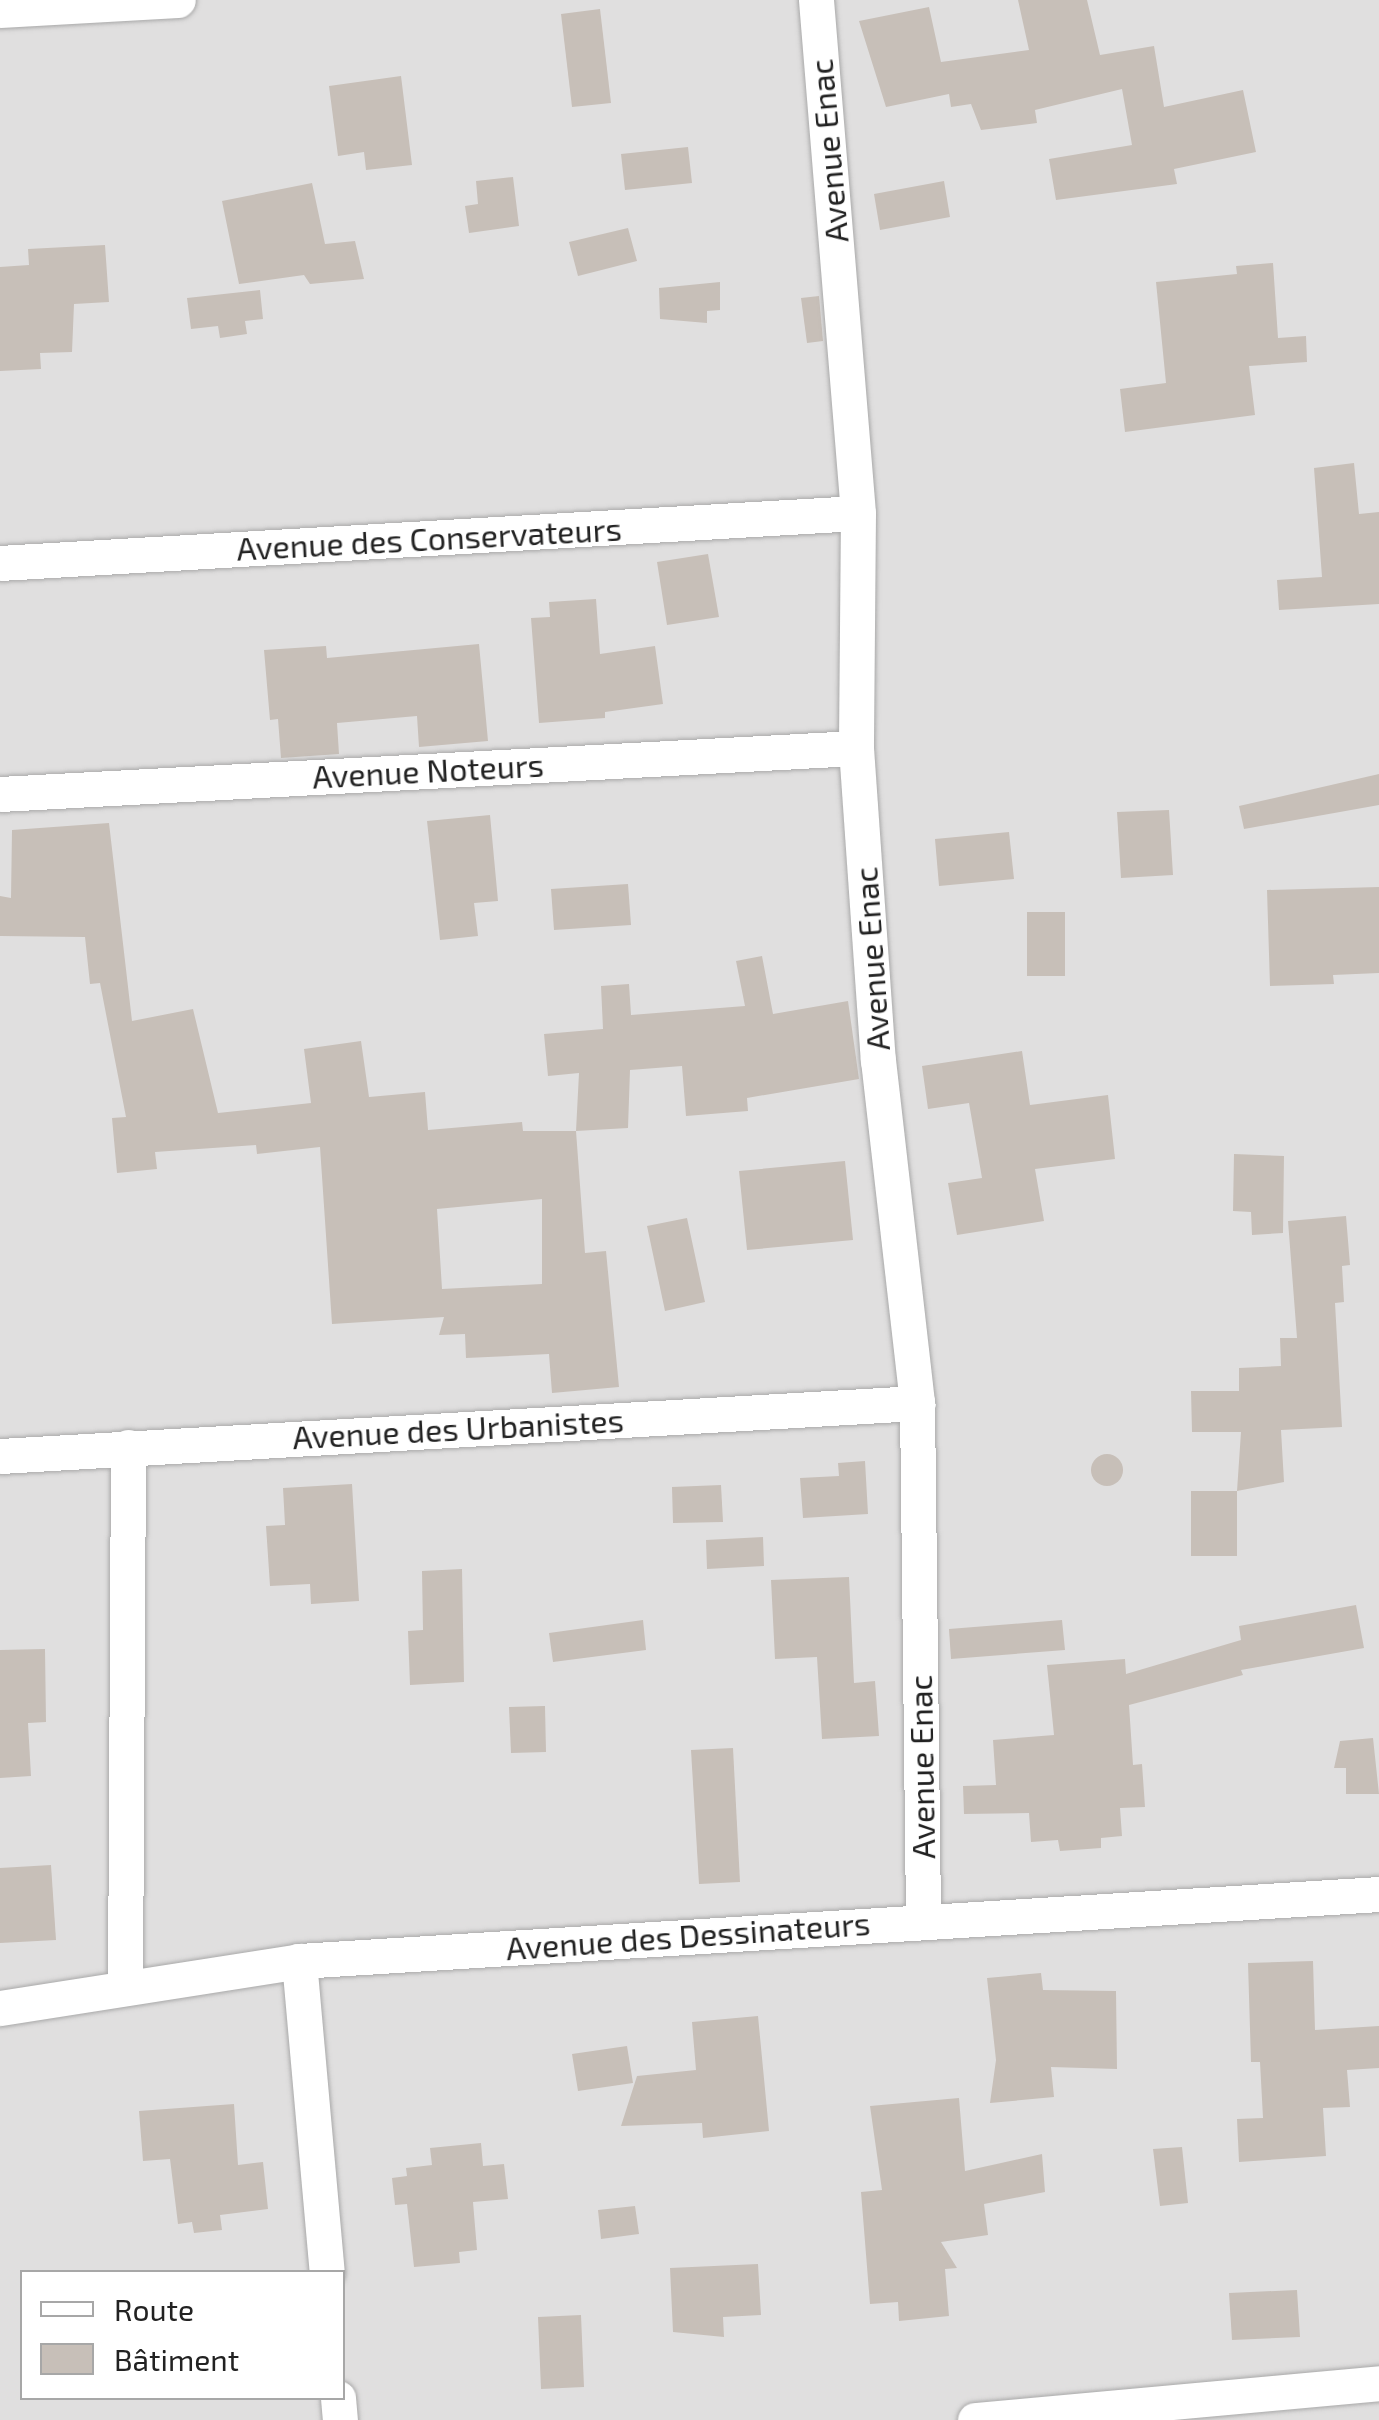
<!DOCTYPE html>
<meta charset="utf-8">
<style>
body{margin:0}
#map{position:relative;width:1379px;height:2420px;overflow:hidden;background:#f2efe9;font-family:"Exo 2",sans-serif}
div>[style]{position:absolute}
.residential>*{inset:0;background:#e0dfdf}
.building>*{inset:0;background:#c7bfb8}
.round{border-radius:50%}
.roads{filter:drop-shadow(0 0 2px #a9a9a9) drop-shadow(0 0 2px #a9a9a9)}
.minor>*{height:35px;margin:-17.5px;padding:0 17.5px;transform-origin:17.5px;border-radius:17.5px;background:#fff}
span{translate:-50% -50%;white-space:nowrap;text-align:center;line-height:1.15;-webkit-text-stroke:8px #fff;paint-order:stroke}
.street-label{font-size:32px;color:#222}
.legend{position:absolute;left:20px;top:2270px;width:325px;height:130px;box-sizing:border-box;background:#fff;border:2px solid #a7a7a7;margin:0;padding:12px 18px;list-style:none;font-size:30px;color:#222}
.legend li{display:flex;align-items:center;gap:20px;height:50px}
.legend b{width:50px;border:2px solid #a7a7a7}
</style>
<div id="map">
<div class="residential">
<div style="clip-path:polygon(evenodd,0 0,1379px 0,1379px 2420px,0 2420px,0 0,22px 2272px,342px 2272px,342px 2398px,22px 2398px,22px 2272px)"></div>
</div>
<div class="building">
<div style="clip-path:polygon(1018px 0,1087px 0,1100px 55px,1154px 46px,1164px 107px,1243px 90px,1256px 152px,1174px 169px,1177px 184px,1056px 200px,1049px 159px,1132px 145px,1122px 89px,1035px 110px,1037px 123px,981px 130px,971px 104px,951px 107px,949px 94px,886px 107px,859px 21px,929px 7px,941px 62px,1029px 50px)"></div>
<div style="clip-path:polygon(600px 9px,611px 103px,572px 107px,561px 14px)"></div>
<div style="clip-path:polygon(401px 76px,412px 165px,366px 170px,364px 152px,338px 156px,329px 86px)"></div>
<div style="clip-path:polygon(688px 147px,692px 183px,625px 190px,621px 154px)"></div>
<div style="clip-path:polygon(513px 177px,519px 226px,469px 233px,465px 206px,478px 204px,476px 181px)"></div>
<div style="clip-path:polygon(944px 181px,950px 217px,880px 230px,874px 194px)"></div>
<div style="clip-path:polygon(312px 183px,325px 244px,355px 241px,364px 279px,310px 284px,304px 275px,239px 284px,222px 201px)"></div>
<div style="clip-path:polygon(628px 228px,637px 261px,578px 276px,569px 242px)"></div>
<div style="clip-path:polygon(105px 245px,109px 302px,74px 304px,72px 352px,40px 353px,41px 369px,0 371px,0 267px,29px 265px,28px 249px)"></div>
<div style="clip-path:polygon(1273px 263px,1278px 338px,1306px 336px,1307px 362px,1249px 366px,1255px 415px,1125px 432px,1120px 389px,1166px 383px,1156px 282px,1237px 274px,1236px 266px)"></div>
<div style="clip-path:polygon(720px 282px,720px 310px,707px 311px,707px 323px,660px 319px,659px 288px)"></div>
<div style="clip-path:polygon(260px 290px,263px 319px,245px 321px,247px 334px,220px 338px,218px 326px,191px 329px,187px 298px)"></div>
<div style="clip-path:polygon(819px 296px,823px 341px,807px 343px,801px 298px)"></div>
<div style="clip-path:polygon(1354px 463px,1359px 514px,1379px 512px,1379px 604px,1279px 610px,1277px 580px,1322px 577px,1314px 468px)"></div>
<div style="clip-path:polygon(708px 554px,719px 617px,667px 625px,657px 562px)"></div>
<div style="clip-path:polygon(596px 599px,600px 654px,655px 646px,663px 704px,605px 712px,605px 718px,539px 723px,531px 618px,550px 617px,549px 602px)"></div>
<div style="clip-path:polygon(479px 644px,488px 741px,419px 747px,417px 716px,337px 723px,339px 754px,281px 758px,278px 719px,270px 720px,264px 650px,326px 646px,327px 658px)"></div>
<div style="clip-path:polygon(1379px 774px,1379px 805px,1244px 829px,1239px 806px)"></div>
<div style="clip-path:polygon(1169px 810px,1173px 875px,1121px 878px,1117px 812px)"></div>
<div style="clip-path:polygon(490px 815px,498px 901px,474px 903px,478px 936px,440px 940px,427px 821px)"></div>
<div style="clip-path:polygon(evenodd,109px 823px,132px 1021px,193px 1009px,218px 1113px,311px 1103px,304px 1049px,361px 1041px,369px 1097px,425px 1092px,428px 1130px,522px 1122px,523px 1131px,576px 1131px,585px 1253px,606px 1251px,619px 1387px,552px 1393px,549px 1354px,466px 1358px,465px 1334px,439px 1335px,444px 1317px,332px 1324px,320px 1147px,257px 1154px,256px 1145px,155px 1152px,157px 1169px,117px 1173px,112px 1118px,126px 1117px,100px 983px,90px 984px,85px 937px,0 936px,0 896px,11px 898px,12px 830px,109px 823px,542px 1199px,542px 1284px,442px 1289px,437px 1209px,542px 1199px)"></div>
<div style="clip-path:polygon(1009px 832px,1014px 879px,939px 886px,935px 839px)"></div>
<div style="clip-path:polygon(628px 884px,631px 925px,554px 930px,551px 889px)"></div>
<div style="clip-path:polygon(1379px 887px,1379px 973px,1333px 975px,1334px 984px,1270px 986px,1267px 890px)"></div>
<div style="clip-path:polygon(1027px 912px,1065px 912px,1065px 976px,1027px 976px)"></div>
<div style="clip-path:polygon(762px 956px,773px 1014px,848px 1001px,859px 1079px,747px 1098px,748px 1111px,686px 1116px,682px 1066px,630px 1070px,628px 1128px,576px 1131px,579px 1073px,548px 1076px,544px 1034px,603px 1029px,601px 986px,629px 984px,631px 1015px,745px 1006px,736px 961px)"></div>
<div style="clip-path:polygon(1022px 1051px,1030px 1105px,1108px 1095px,1115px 1159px,1035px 1169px,1044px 1221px,957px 1235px,948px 1183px,982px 1178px,969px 1103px,928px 1109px,922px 1066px)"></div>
<div style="clip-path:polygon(1234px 1154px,1284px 1156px,1283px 1233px,1252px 1235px,1251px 1212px,1233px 1211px)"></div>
<div style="clip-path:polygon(845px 1161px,853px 1240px,747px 1250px,739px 1171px)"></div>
<div style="clip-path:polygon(1346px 1216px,1350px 1265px,1342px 1266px,1344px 1302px,1335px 1303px,1342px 1427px,1281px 1430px,1284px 1482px,1237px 1491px,1241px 1432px,1192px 1432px,1191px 1391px,1239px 1391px,1239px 1368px,1281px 1366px,1280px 1338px,1297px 1338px,1288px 1221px)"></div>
<div style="clip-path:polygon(687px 1218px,705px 1302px,665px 1311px,647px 1226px)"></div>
<div class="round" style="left:1091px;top:1454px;width:32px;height:32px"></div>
<div style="clip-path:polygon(865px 1461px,868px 1514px,803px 1518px,800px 1478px,839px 1476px,838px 1463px)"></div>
<div style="clip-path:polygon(352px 1484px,359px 1601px,311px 1604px,310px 1584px,270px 1586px,266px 1526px,285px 1525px,283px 1488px)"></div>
<div style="clip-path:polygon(721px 1485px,723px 1522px,673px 1523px,672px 1487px)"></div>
<div style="clip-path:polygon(1191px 1491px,1237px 1491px,1237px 1556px,1191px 1556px)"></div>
<div style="clip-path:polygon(763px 1537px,764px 1566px,707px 1569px,706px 1540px)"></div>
<div style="clip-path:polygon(462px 1569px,464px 1682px,410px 1685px,408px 1631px,423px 1630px,422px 1571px)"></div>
<div style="clip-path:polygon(849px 1577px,854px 1683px,875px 1681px,879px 1736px,822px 1739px,817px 1657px,775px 1659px,771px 1580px)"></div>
<div style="clip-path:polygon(1356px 1605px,1364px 1648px,1241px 1670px,1243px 1675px,1129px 1705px,1133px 1765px,1142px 1764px,1145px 1807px,1120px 1808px,1122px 1836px,1101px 1838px,1101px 1848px,1060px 1851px,1058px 1840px,1031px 1842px,1029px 1813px,964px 1814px,963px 1786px,996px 1785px,993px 1740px,1054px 1735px,1047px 1665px,1125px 1659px,1126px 1674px,1241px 1640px,1239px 1626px)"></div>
<div style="clip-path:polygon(643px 1620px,646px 1650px,553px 1662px,549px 1633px)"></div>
<div style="clip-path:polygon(1062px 1620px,1065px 1650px,951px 1659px,949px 1629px)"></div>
<div style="clip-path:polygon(45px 1649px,46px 1722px,28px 1723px,31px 1776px,0 1778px,0 1650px)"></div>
<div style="clip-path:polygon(545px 1706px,546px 1752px,511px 1753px,509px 1707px)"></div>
<div style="clip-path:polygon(1373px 1738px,1379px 1794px,1346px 1794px,1346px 1768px,1334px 1768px,1340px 1741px)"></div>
<div style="clip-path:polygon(733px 1748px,740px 1882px,699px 1884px,691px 1750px)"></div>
<div style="clip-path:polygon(51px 1865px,56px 1940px,0 1943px,0 1868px)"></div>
<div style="clip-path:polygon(1313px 1961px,1315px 2030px,1379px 2026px,1379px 2068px,1347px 2070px,1350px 2107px,1323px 2108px,1326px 2156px,1239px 2162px,1237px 2119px,1263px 2118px,1260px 2062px,1251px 2062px,1248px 1963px)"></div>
<div style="clip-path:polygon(1041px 1973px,1043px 1990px,1116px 1991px,1117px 2069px,1051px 2067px,1054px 2097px,990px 2103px,996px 2060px,987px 1978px)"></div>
<div style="clip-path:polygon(758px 2016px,769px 2131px,703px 2138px,702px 2123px,621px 2126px,637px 2076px,696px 2070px,692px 2022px)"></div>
<div style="clip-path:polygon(627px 2046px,633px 2083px,578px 2091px,572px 2054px)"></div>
<div style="clip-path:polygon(959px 2098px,965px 2171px,1042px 2154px,1045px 2192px,984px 2204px,988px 2235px,941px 2242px,957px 2268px,945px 2269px,949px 2316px,899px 2321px,898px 2302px,870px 2304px,861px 2192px,882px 2190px,870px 2106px)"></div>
<div style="clip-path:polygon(234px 2104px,238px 2165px,263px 2162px,268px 2209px,220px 2215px,222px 2230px,194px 2233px,192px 2222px,178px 2224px,170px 2159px,143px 2161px,139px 2111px)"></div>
<div style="clip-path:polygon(481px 2143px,483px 2166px,504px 2164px,508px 2199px,473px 2202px,477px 2250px,459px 2252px,460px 2263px,414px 2267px,407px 2204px,395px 2205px,392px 2178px,407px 2176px,406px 2168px,432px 2165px,430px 2148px)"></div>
<div style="clip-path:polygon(1182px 2147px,1188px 2203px,1160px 2206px,1153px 2149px)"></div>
<div style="clip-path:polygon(635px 2206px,639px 2234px,601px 2239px,598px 2210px)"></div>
<div style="clip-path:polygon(758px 2264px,761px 2315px,723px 2317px,724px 2337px,673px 2332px,670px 2268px)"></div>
<div style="clip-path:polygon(1297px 2290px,1300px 2337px,1232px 2340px,1229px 2293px)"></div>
<div style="clip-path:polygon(581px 2315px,584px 2387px,541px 2389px,538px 2317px)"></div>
</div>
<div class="roads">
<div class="minor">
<div style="left:816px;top:0;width:515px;rotate:85.32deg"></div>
<div style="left:858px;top:513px;width:235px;rotate:90.5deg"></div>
<div style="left:856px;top:748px;width:313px;rotate:86deg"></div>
<div style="left:878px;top:1060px;width:345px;rotate:83.5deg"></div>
<div style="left:917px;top:1403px;width:516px;rotate:89.33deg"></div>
<div style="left:0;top:10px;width:178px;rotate:-3.2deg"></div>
<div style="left:0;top:563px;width:859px;rotate:-3.34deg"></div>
<div style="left:0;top:794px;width:857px;rotate:-3.08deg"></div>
<div style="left:0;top:1456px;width:919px;rotate:-3.31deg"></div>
<div style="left:299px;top:1961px;width:312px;rotate:84.9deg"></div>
<div style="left:125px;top:1988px;width:541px;rotate:-89.68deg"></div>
<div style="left:0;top:2008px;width:303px;rotate:-8.9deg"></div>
<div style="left:299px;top:1961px;width:1082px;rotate:-3.55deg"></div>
<div style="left:338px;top:2398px;width:22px;rotate:85deg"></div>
<div style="left:975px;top:2420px;width:406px;rotate:-5.2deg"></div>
</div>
</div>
<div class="street-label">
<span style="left:828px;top:151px;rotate:-95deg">Avenue Enac</span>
<span style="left:429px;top:538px;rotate:-3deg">Avenue des Conservateurs</span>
<span style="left:428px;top:770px;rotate:-3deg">Avenue Noteurs</span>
<span style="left:871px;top:959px;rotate:-94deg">Avenue Enac</span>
<span style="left:458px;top:1428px;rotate:-3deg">Avenue des Urbanistes</span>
<span style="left:921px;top:1767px;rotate:-91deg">Avenue Enac</span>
<span style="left:688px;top:1935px;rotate:-4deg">Avenue des Dessinateurs</span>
</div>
<ul class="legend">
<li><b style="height:12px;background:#fff"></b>Route</li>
<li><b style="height:28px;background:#c7bfb8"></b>Bâtiment</li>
</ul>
</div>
